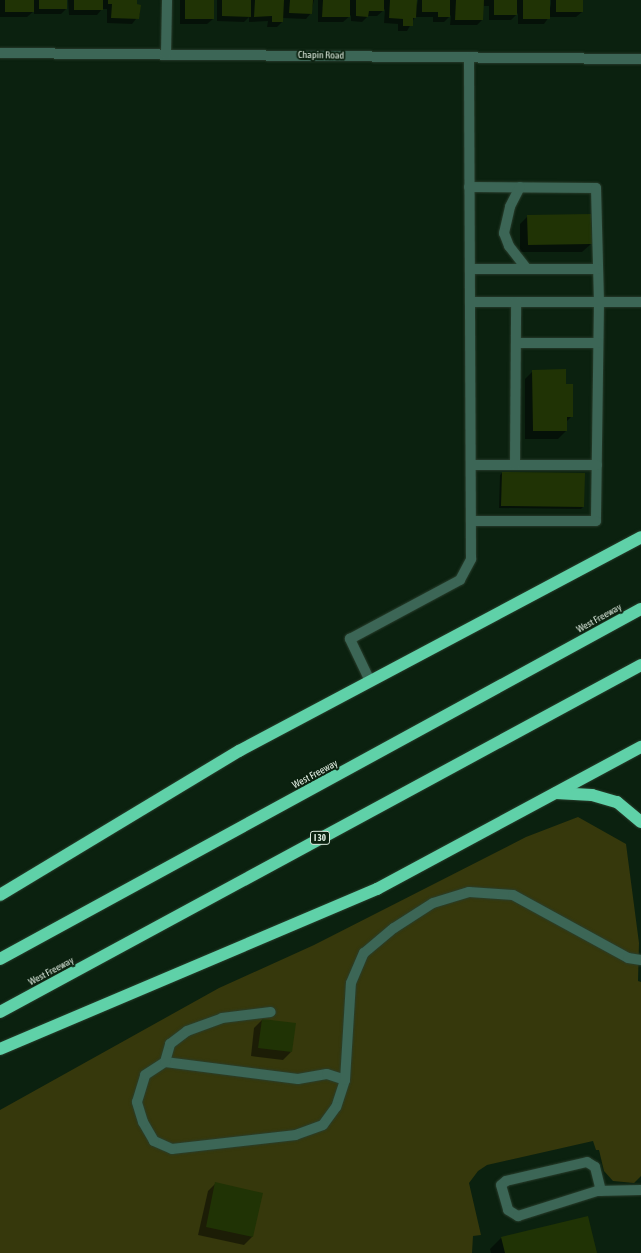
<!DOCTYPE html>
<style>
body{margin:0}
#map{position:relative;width:641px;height:1253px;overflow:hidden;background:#0b210f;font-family:"Asap Condensed",sans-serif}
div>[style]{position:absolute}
.green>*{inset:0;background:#36380c}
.shadow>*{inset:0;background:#0007}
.building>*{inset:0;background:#203305}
.roads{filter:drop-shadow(0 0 1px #293d2c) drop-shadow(0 0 1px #293d2c)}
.minor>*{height:10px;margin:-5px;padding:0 5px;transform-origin:5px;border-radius:5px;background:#3c6656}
.highway>*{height:12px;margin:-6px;padding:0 6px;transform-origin:6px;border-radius:6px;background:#5fd1a8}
span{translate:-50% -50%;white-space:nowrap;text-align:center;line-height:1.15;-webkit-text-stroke:4px #0b210f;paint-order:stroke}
.shield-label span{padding:1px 3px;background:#0b210f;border:1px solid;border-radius:3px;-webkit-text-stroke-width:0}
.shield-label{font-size:9px;color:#dfece0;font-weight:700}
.street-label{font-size:10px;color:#dfece0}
</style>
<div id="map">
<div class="green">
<div style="clip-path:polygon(578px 817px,626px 844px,639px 943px,638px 981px,641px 982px,641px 1176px,634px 1183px,613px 1181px,604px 1171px,599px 1150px,596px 1150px,593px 1141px,487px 1165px,478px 1171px,469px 1183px,481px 1235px,473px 1236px,472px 1253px,0 1253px,0 1110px,219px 988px,314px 945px,526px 837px)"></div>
</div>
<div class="shadow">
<div style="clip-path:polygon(0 0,66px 0,66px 9px,61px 14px,34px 14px,34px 11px,27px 17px,0 17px)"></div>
<div style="clip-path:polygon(68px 0,136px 0,136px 4px,140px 6px,140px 14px,132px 24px,107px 23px,107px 9px,102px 9px,97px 15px,69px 15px)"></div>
<div style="clip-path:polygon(180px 0,213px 0,213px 19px,207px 24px,180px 24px)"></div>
<div style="clip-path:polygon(217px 0,314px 0,311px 13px,306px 19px,283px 18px,282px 22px,277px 27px,267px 27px,268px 21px,249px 22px,249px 17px,244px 22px,217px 21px)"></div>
<div style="clip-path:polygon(318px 0,416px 0,417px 5px,418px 0,549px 0,551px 8px,551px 0,582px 0,582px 12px,576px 17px,549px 17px,544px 24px,518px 24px,518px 13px,511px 20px,489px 20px,489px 6px,484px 6px,482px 1px,482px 20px,477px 25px,450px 25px,451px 15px,444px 22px,433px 22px,433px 17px,415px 17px,407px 31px,398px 31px,398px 24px,384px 23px,385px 9px,377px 16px,368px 16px,362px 22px,351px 21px,351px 15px,343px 22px,318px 22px)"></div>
<div style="clip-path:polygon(528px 216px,591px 244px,582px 252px,520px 252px,520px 224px)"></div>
<div style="clip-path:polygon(533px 371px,565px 385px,572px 416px,566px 422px,566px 431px,558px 439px,525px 439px,525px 379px)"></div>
<div style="clip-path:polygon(502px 473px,583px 507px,581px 509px,499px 508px,500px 475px)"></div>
<div style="clip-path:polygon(262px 1020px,291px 1052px,283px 1060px,251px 1056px,254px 1028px)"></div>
<div style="clip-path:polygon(216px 1183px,253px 1236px,244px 1245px,198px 1235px,208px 1191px)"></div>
<div style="clip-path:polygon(501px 1238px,596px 1253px,491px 1253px,490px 1249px)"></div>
</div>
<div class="building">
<div style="clip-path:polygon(5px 0,34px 0,34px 12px,5px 12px)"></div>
<div style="clip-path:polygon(39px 0,67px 0,67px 9px,39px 9px)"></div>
<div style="clip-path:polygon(74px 0,103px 0,103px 10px,74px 10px)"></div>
<div style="clip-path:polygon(108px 0,137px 0,137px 4px,141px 5px,139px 19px,111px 18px,112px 4px,108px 4px)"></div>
<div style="clip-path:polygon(185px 0,214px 0,214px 19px,185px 19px)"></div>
<div style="clip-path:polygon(222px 0,251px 0,251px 17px,222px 16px)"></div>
<div style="clip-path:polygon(255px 0,284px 0,283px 22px,272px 22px,272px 16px,254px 17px)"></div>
<div style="clip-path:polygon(290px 0,313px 0,312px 14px,289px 13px)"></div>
<div style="clip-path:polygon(323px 0,350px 0,350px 17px,322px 17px)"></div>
<div style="clip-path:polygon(356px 0,384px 0,384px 11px,369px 11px,368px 17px,356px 16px)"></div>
<div style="clip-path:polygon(390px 0,417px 0,416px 18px,413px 18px,413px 26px,403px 26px,403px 19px,389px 18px)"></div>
<div style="clip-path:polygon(422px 0,450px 0,450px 17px,438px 17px,438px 12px,422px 12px)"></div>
<div style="clip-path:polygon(456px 0,484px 0,483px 20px,455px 20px)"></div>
<div style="clip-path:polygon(494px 0,517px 0,517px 15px,494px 15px)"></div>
<div style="clip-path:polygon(523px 0,550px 0,550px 19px,523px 19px)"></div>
<div style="clip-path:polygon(556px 0,583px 0,583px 12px,556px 12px)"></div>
<div style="clip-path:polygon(591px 214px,592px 244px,528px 245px,527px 215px)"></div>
<div style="clip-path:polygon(566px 369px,566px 384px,573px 384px,573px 417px,567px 417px,567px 431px,533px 431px,532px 370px)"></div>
<div style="clip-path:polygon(502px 472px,585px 473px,584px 507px,501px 506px)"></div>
<div style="clip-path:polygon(262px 1019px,296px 1023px,292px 1052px,258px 1048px)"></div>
<div style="clip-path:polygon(215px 1182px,263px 1193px,253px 1237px,206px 1227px)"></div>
<div style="clip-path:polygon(588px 1216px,597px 1253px,505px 1253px,501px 1237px)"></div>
</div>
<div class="roads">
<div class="minor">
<div style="left:0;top:53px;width:641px;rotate:0.54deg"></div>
<div style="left:166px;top:54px;width:54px;rotate:-88.9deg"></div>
<div style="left:469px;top:187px;width:127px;rotate:0.5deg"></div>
<div style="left:596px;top:188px;width:114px;rotate:88.5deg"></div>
<div style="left:599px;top:302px;width:219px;rotate:90.8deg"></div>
<div style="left:596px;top:521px;width:125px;rotate:180deg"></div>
<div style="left:520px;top:187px;width:22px;rotate:117deg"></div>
<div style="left:510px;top:207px;width:27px;rotate:103deg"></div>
<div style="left:504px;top:233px;width:14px;rotate:69deg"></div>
<div style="left:509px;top:246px;width:29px;rotate:52deg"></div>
<div style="left:470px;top:269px;width:128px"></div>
<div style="left:470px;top:302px;width:171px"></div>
<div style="left:516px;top:343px;width:82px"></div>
<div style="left:471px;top:465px;width:126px"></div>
<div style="left:515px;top:465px;width:163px;rotate:-89.6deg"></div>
<div style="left:370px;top:681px;width:47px;rotate:-115.5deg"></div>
<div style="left:350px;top:639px;width:125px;rotate:-28.2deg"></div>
<div style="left:460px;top:580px;width:24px;rotate:-62deg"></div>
<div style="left:471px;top:559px;width:502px;rotate:-90.23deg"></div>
<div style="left:165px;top:1062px;width:134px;rotate:7.3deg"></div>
<div style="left:298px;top:1079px;width:29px;rotate:-10deg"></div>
<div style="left:327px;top:1074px;width:19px;rotate:18deg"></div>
<div style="left:345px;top:1080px;width:28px;rotate:108deg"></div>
<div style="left:336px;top:1107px;width:22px;rotate:126deg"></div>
<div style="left:323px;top:1125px;width:29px;rotate:160deg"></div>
<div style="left:296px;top:1135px;width:125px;rotate:173.6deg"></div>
<div style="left:172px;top:1149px;width:20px;rotate:-156deg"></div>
<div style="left:154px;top:1141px;width:22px;rotate:-120deg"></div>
<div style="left:143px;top:1122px;width:21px;rotate:-107deg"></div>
<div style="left:137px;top:1102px;width:28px;rotate:-73deg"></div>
<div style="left:145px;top:1075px;width:24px;rotate:-33deg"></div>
<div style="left:165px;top:1062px;width:19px;rotate:-74deg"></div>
<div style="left:170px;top:1044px;width:21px;rotate:-37deg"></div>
<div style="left:187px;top:1031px;width:37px;rotate:-20deg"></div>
<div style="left:222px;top:1018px;width:49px;rotate:-7deg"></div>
<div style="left:345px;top:1080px;width:97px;rotate:-86.5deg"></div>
<div style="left:351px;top:983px;width:33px;rotate:-67deg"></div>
<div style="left:364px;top:953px;width:39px;rotate:-40deg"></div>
<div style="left:394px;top:928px;width:46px;rotate:-32.7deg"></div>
<div style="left:433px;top:903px;width:38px;rotate:-17deg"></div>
<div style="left:469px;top:892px;width:44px;rotate:3.9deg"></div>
<div style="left:513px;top:895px;width:131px;rotate:28.7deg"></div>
<div style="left:628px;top:958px;width:13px;rotate:9deg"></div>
<div style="left:601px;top:1191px;width:25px;rotate:-104deg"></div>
<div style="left:595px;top:1167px;width:9px;rotate:-148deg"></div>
<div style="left:587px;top:1162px;width:83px;rotate:166.8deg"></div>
<div style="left:506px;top:1181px;width:6px;rotate:141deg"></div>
<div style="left:501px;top:1185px;width:26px;rotate:74deg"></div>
<div style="left:508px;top:1210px;width:12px;rotate:31deg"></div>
<div style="left:518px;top:1216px;width:83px;rotate:-17.6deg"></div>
<div style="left:597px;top:1191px;width:44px;rotate:-1.3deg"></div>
</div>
<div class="highway">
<div style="left:556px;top:793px;width:36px;rotate:3deg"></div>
<div style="left:592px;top:795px;width:26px;rotate:16deg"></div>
<div style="left:617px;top:802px;width:31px;rotate:40deg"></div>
<div style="left:0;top:895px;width:279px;rotate:-31.1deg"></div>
<div style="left:239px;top:751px;width:455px;rotate:-28deg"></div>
<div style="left:0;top:959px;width:730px;rotate:-28.64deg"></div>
<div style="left:0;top:1012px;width:729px;rotate:-28.43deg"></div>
<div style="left:0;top:1049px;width:410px;rotate:-23deg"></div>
<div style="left:377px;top:889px;width:300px;rotate:-28.3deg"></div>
</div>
</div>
<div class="shield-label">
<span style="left:320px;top:838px">I 30</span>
</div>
<div class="street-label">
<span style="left:321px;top:55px;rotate:1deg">Chapin Road</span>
<span style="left:599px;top:618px;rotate:-29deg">West Freeway</span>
<span style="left:315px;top:774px;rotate:-28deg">West Freeway</span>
<span style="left:51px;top:971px;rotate:-28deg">West Freeway</span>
</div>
</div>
